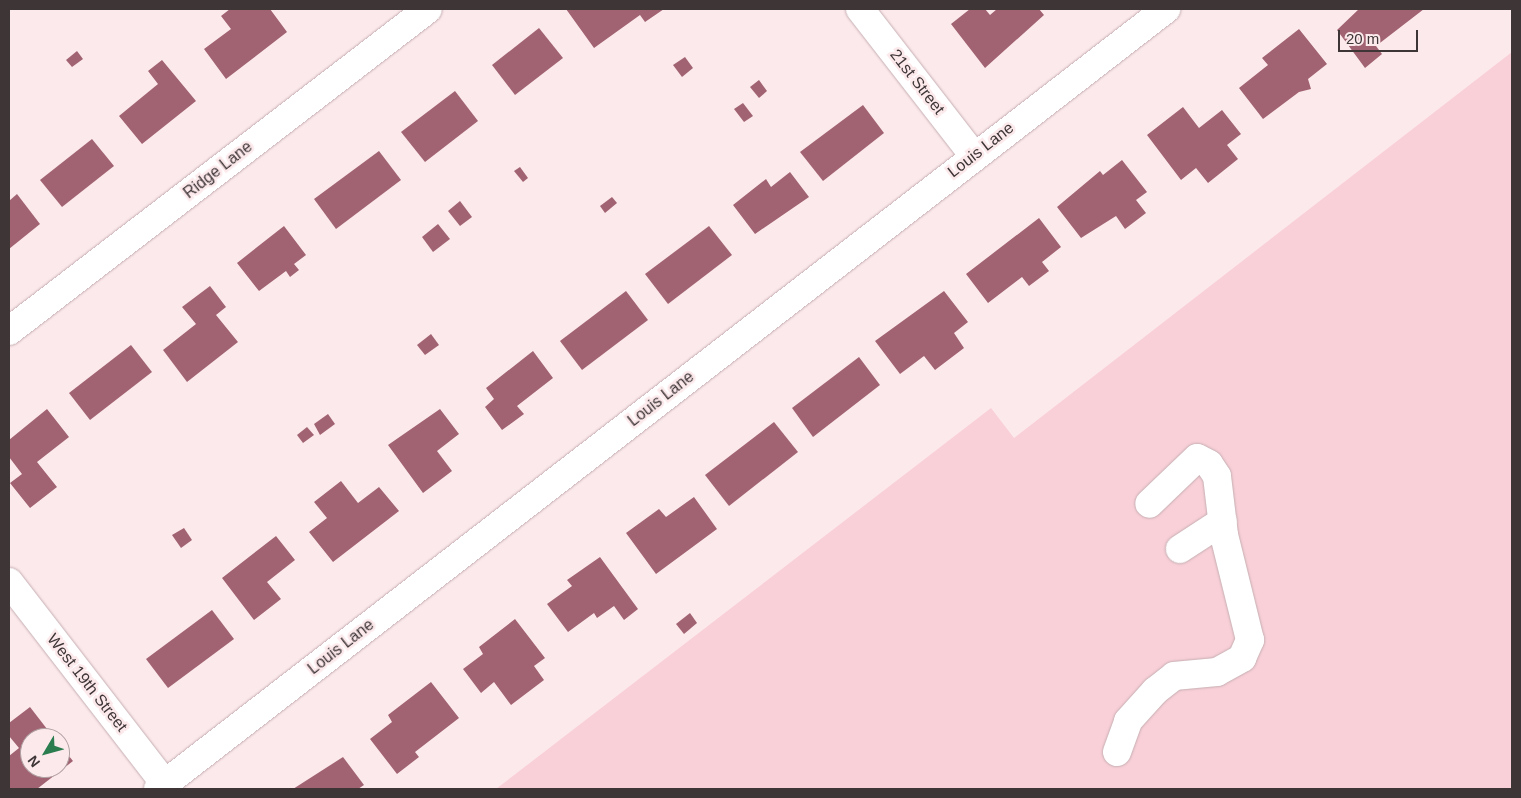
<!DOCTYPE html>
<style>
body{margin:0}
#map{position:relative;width:1521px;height:798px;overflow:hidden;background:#fce9ec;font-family:Arial,sans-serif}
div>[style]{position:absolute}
.green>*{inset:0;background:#f9d0d8}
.building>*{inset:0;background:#a16371}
.roads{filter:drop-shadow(0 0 1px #c5aeb2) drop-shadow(0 0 1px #c5aeb2)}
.minor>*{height:28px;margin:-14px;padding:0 14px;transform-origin:14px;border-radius:14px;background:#fff}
span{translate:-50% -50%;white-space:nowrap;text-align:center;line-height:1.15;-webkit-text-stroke:5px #fce9ec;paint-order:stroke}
.street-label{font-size:16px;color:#3e3537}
.frame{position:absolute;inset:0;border:10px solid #3e3537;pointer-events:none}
.north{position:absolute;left:20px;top:728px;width:50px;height:50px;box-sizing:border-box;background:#fce9ec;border:1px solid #b0a1a4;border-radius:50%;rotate:233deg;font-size:14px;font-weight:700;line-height:20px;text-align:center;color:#3e3537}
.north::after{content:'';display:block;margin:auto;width:18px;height:22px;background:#2b7d4f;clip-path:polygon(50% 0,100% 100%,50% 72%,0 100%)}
.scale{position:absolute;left:1338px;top:30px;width:80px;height:22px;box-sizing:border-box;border:2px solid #3e3537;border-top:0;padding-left:6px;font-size:15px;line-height:18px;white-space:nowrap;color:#3e3537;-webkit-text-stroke:4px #fce9ec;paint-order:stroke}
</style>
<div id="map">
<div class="green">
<div style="clip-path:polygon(1512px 52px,1512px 789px,496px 789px,991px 408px,1014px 438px)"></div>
</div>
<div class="building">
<div style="clip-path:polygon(230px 9px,270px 9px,287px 32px,226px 79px,204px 49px,231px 29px,221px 16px)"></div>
<div style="clip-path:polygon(566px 9px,664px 9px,645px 22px,640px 15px,594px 48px)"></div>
<div style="clip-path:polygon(970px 9px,985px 9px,990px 15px,997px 9px,1039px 9px,1044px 15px,985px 68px,951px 24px)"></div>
<div style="clip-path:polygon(1359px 9px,1424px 9px,1376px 46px,1382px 54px,1365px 68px,1337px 30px)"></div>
<div style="clip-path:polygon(539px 28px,563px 58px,515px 95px,492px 65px)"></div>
<div style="clip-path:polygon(1299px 29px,1327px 64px,1308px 79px,1311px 89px,1299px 92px,1263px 119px,1239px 88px,1268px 65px,1262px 58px)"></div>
<div style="clip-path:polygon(77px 51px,83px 59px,72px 67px,66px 60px)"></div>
<div style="clip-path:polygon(685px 57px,693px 68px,682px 77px,673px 65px)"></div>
<div style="clip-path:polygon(162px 60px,196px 101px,142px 144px,119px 116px,158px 84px,148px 71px)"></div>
<div style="clip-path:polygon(759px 80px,767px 91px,759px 98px,750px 87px)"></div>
<div style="clip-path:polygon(455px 91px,478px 121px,425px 162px,401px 132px)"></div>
<div style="clip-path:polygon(743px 103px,753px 116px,744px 122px,734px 109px)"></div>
<div style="clip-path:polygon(863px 105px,884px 133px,823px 181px,800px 152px)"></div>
<div style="clip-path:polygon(1183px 107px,1199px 128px,1222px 110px,1241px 134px,1227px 145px,1238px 159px,1208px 183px,1196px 168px,1181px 180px,1147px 135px)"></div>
<div style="clip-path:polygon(92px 139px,114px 166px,62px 207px,40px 180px)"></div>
<div style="clip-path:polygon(379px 151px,401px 180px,336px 229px,314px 199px)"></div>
<div style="clip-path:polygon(1122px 160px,1147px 192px,1136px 200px,1146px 213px,1125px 229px,1116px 216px,1081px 238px,1057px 207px,1100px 171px,1103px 175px)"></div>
<div style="clip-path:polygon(520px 167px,528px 178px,523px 182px,514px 171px)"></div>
<div style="clip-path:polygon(790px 172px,809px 197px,755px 234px,733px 205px,766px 179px,771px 187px)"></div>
<div style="clip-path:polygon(17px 194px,40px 224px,9px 249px,9px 201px)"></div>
<div style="clip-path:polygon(612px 197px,617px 203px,605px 213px,600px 206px)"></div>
<div style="clip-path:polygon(460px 201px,472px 217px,460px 226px,448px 211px)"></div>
<div style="clip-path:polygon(1039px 218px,1061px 247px,1042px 262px,1049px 271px,1029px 286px,1022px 277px,988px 303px,966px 274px)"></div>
<div style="clip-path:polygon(438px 224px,450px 239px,433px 252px,422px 237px)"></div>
<div style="clip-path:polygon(284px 226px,306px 255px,294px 264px,299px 270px,290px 277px,286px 271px,259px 291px,237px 263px)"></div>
<div style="clip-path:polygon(709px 226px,732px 255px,668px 304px,645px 274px)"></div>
<div style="clip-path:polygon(210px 286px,226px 307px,216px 315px,238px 342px,187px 382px,163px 350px,196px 324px,182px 307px)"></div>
<div style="clip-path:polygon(626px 291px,648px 320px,582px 370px,560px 341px)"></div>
<div style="clip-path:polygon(944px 291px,968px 322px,954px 333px,964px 348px,935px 370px,924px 356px,900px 374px,875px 341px)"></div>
<div style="clip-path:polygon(431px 334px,439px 345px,425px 355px,417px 345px)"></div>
<div style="clip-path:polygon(131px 345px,152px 372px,90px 420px,69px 393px)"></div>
<div style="clip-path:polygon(533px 351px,553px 378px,517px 406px,524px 414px,502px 430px,485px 407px,494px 399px,486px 388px)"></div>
<div style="clip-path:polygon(859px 357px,880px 385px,813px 437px,792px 408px)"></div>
<div style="clip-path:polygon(47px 409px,69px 437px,37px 462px,57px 487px,30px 508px,10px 483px,22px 474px,9px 457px,9px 440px)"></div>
<div style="clip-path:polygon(440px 409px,459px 434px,437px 451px,452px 471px,423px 493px,388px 445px)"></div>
<div style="clip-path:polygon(328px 414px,335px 424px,320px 435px,314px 424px)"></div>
<div style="clip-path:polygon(774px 422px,798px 452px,729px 506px,705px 475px)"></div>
<div style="clip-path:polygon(307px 427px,314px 435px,303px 443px,297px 435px)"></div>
<div style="clip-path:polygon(341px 481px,358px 503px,379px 487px,399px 511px,333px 562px,309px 532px,327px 518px,314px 502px)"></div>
<div style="clip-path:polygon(694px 497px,717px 529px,656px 574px,626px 533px,659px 509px,666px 517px)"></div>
<div style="clip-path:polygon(184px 528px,192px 540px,181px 548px,172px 535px)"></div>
<div style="clip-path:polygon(276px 536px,295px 560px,267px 582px,281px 599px,254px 620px,222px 578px)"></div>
<div style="clip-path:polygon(600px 557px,638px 609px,624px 620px,614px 606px,597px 618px,594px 613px,568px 632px,547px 604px,572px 586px,567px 580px)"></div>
<div style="clip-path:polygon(212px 610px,234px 639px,168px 688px,146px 659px)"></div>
<div style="clip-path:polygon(690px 613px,697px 623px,684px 634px,676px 624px)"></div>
<div style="clip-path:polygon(515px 619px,545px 658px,534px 666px,544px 680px,511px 705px,494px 682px,481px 693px,463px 669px,483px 654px,479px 647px)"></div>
<div style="clip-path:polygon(431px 682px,459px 718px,415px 752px,419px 757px,397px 774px,370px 739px,392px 722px,388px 715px)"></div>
<div style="clip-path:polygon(30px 707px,54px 738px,30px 738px,30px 768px,60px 768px,60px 745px,73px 761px,37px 789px,9px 789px,9px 756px,19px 748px,9px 736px,9px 723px)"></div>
<div style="clip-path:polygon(343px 757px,364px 785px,358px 789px,293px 789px)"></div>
</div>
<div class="roads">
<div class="minor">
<div style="left:860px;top:9px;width:186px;rotate:52.2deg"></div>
<div style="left:9px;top:331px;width:528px;rotate:-37.54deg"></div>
<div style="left:1180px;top:549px;width:51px;rotate:-33.1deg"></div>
<div style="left:9px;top:582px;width:255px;rotate:52.3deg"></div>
<div style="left:1117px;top:752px;width:33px;rotate:-70deg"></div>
<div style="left:1128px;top:721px;width:40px;rotate:-48deg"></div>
<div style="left:1155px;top:691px;width:24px;rotate:-38deg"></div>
<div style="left:1174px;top:676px;width:43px;rotate:-5.3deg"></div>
<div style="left:1217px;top:672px;width:29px;rotate:-29deg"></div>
<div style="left:1242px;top:658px;width:20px;rotate:-66deg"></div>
<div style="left:1250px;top:640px;width:108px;rotate:-103.9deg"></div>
<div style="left:1224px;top:535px;width:59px;rotate:-96.8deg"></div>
<div style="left:1217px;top:476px;width:14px;rotate:-124deg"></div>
<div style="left:1209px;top:464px;width:13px;rotate:-153deg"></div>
<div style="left:1197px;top:458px;width:66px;rotate:136.2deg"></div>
<div style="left:158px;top:789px;width:1275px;rotate:-37.73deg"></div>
</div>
</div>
<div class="street-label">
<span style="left:917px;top:82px;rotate:52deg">21st Street</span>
<span style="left:981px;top:150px;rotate:-38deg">Louis Lane</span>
<span style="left:218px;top:170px;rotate:-38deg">Ridge Lane</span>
<span style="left:661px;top:399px;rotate:-38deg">Louis Lane</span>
<span style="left:341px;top:647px;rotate:-38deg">Louis Lane</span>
<span style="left:87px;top:683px;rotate:52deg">West 19th Street</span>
</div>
<div class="frame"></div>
<div class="north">N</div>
<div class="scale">20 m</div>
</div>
